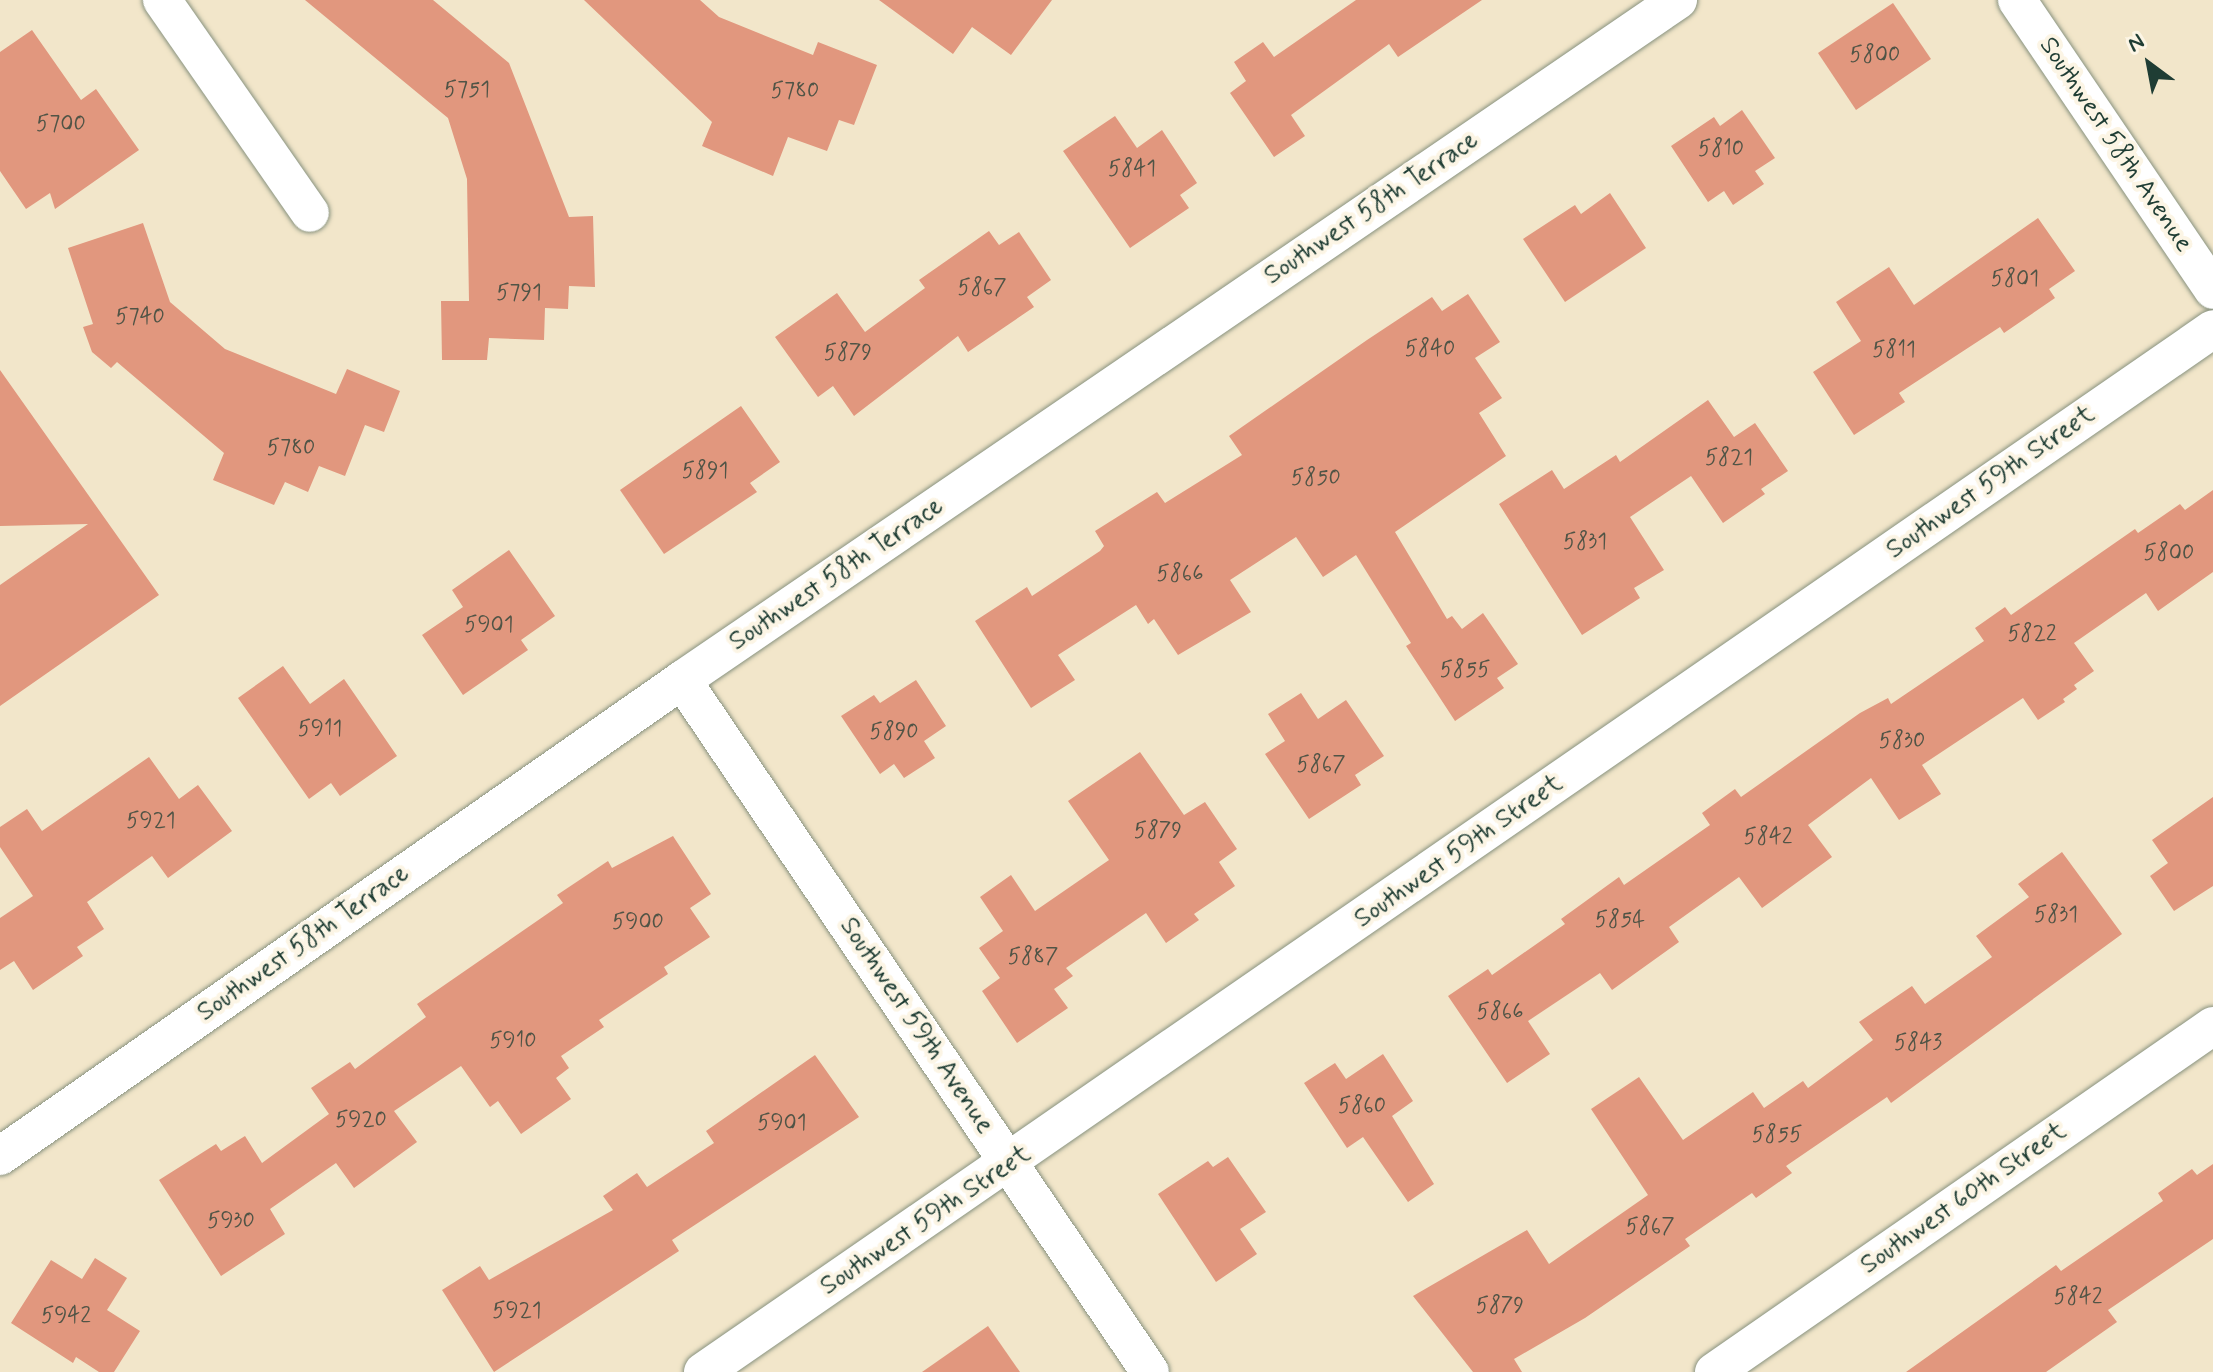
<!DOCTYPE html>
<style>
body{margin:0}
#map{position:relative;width:2213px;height:1372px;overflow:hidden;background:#f2e6ca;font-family:Mynerve,sans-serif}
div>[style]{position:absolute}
.building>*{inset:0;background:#e1977e}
.roads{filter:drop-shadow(0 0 2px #88927f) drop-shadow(0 0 2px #88927f)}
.minor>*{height:38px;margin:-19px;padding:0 19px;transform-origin:19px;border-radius:19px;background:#fff}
span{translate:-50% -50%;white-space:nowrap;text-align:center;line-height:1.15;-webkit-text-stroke:8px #fcf5e5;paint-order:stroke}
.number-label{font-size:22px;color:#505446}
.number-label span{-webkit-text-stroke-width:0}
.street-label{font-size:26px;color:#1f3d34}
.north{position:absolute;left:2109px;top:24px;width:80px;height:80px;-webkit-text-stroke:6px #fcf5e5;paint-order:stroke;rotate:328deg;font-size:22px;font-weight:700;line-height:32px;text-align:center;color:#1f3d34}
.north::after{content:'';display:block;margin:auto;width:28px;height:36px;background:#1f3d34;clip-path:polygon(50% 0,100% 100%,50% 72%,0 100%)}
</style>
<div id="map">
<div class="building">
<div style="clip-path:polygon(305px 0,433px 0,509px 63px,569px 217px,593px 216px,595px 287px,569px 286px,568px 309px,545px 308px,544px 340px,489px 338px,487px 360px,442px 360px,441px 301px,469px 301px,467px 179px,448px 118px)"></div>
<div style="clip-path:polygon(584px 0,700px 0,719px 17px,813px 55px,818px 42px,877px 65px,854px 125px,839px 120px,827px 151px,788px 137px,773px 176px,702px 146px,712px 122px)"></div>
<div style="clip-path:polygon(879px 0,1052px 0,1011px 55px,972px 27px,953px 54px)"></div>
<div style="clip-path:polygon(1356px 0,1482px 0,1398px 57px,1389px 44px,1291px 115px,1305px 136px,1274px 157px,1230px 93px,1246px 81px,1234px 62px,1263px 42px,1274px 57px)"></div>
<div style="clip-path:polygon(1893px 3px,1931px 59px,1856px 110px,1818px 53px)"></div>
<div style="clip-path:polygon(32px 30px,81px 100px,96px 89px,139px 150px,55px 209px,50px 193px,26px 209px,0 171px,0 52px)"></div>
<div style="clip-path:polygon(1742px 110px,1775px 158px,1755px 171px,1764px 184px,1733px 205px,1724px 191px,1708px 202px,1671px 146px,1714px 117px,1720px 126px)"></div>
<div style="clip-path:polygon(1115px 116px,1137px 148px,1162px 130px,1197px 183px,1180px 195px,1189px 208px,1130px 248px,1063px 151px)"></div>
<div style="clip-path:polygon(1610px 193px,1646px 248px,1565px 302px,1523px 239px,1575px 205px,1581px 214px)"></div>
<div style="clip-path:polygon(2038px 218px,2075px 271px,2049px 289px,2055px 298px,2004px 333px,2000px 327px,1899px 393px,1905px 402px,1854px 435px,1813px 372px,1861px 341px,1836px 302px,1889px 267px,1914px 305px)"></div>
<div style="clip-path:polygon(143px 223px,170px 302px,225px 349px,336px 394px,347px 369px,400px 391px,384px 432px,365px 425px,345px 476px,319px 466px,308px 492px,285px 482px,274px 505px,213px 480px,224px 453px,117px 362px,111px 368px,92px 352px,83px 327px,93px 324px,68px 248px)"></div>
<div style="clip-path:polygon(989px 231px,999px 245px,1019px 232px,1051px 280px,1027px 297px,1034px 307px,968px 352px,958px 336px,854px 416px,833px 386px,818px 397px,775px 337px,837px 293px,865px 332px,925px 288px,919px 280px)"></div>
<div style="clip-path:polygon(1468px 294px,1500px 342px,1475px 358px,1502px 398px,1479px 413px,1506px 456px,1395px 532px,1447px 619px,1452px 616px,1462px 629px,1483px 613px,1518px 664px,1497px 678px,1504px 688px,1455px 721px,1406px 646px,1411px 643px,1356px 555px,1323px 577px,1296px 537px,1230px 580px,1251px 612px,1178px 655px,1154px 619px,1148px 624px,1136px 605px,1058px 655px,1075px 680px,1031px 708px,975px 621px,1027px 587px,1032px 596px,1100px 551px,1104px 546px,1095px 531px,1157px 492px,1165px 503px,1242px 455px,1229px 436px,1367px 340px,1432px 297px,1442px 311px)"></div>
<div style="clip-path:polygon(0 370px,159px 595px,0 706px,0 585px,88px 524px,0 526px)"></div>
<div style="clip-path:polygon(1708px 400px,1734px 437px,1755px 423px,1788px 471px,1761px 489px,1765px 494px,1723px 523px,1691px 476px,1630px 517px,1664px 570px,1634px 588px,1640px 598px,1582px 635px,1499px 504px,1552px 470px,1564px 489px,1616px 455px,1620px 462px)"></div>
<div style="clip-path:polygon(741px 406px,780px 462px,750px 483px,757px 492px,664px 554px,620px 490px)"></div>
<div style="clip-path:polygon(2213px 490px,2213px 572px,2158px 611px,2146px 593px,2074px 643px,2094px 671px,2074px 685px,2077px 689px,2063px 699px,2065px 702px,2038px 720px,2023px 698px,1922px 765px,1941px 794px,1899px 820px,1871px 778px,1808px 825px,1832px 857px,1762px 908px,1739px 877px,1669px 927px,1679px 942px,1612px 990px,1600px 973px,1528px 1021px,1550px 1054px,1507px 1083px,1448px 996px,1488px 969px,1492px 975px,1565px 924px,1561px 919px,1619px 877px,1624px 885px,1710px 825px,1702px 813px,1735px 789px,1741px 797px,1860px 713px,1888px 698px,1891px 704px,1984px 641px,1975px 628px,2005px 607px,2011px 615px,2135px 529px,2138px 533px,2180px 504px,2185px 510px)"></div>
<div style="clip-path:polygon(509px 550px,555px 616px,521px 640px,528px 650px,463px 695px,422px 635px,463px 607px,452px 590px)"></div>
<div style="clip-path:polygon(283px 666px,310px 704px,344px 679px,397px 756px,340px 796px,331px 783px,309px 799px,238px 698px)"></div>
<div style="clip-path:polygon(916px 680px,946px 726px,924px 741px,935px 758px,904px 778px,894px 764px,880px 774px,841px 716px,874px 695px,880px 703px)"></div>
<div style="clip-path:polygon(1301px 693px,1318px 719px,1346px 700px,1384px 756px,1355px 775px,1361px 785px,1309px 819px,1265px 754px,1285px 741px,1268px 714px)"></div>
<div style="clip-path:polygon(1140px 752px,1184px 815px,1205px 802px,1237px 849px,1219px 862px,1235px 886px,1194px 914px,1199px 920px,1166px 943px,1146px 913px,1066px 968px,1073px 976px,1054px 989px,1068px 1008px,1017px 1043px,982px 991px,1000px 978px,979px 948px,1003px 931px,980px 897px,1011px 875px,1035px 911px,1109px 860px,1068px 801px)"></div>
<div style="clip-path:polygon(149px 757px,179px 799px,198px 785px,232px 831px,168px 878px,152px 856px,87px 902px,104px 929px,77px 947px,83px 956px,33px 990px,14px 961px,0 970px,0 918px,33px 896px,0 847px,0 827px,27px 809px,42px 831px)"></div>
<div style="clip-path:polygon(2213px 797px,2213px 886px,2174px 911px,2150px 876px,2168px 863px,2152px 840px)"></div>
<div style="clip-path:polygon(673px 836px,711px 894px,690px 908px,710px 937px,664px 967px,668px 974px,599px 1020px,604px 1027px,561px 1056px,569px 1068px,556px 1078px,571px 1099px,521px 1134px,498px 1101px,490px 1107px,461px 1066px,394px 1111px,417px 1142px,354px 1188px,336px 1163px,270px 1209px,285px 1234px,221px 1276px,159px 1180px,216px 1144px,221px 1151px,245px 1136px,262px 1163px,329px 1114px,311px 1088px,350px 1062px,355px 1069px,426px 1017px,417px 1004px,563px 903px,557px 895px,608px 861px,612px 868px)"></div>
<div style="clip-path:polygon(2062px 852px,2122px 934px,1891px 1103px,1887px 1097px,1786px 1166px,1792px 1173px,1756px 1198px,1752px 1193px,1685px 1239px,1690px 1246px,1585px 1318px,1514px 1359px,1522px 1372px,1473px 1372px,1413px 1296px,1527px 1230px,1549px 1264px,1648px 1195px,1591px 1109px,1639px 1077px,1683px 1140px,1753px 1092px,1764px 1108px,1803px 1081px,1808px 1088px,1873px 1040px,1859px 1022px,1912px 986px,1925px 1004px,1992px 957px,1976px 936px,2029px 897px,2018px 884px)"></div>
<div style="clip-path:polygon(1383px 1054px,1413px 1101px,1392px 1116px,1434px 1184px,1408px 1202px,1363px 1137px,1347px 1148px,1304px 1083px,1335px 1063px,1346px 1079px)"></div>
<div style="clip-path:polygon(815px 1055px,859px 1117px,672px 1240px,679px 1251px,494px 1372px,442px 1290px,480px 1266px,489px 1280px,613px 1210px,603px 1196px,637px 1173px,647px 1187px,714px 1143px,706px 1131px)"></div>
<div style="clip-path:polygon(1228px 1157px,1266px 1212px,1240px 1229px,1257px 1254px,1216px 1282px,1158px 1194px,1208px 1161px,1213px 1167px)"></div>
<div style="clip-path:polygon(2213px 1164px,2213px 1239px,2108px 1310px,2117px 1322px,2046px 1372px,1906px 1372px,2056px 1265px,2061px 1271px,2163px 1201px,2158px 1193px,2192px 1169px,2197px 1175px)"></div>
<div style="clip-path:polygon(95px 1258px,127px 1278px,107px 1310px,140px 1331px,114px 1372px,99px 1372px,76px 1357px,73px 1363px,11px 1323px,51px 1260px,82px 1279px)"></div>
<div style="clip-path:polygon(988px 1326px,1020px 1372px,922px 1372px)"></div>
</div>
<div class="roads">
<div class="minor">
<div style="left:162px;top:0;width:259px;rotate:55.2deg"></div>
<div style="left:2017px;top:0;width:350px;rotate:55.9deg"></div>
<div style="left:682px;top:680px;width:835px;rotate:55.93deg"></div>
<div style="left:0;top:1156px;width:832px;rotate:-34.91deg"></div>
<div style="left:682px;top:680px;width:1206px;rotate:-34.32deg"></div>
<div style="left:703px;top:1372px;width:1835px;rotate:-34.63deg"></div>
<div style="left:1714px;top:1372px;width:607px;rotate:-34.74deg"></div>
</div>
</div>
<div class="number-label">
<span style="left:1875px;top:56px">5800</span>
<span style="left:467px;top:91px">5751</span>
<span style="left:795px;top:92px">5780</span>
<span style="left:61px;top:125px">5700</span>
<span style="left:1721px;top:150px">5810</span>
<span style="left:1132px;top:170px">5841</span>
<span style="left:2015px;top:280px">5801</span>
<span style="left:982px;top:289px">5867</span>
<span style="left:519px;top:294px">5791</span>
<span style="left:140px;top:318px">5740</span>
<span style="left:1430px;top:350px">5840</span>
<span style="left:1894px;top:351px">5811</span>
<span style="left:848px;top:354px">5879</span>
<span style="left:291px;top:449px">5780</span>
<span style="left:1729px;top:459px">5821</span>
<span style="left:705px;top:472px">5891</span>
<span style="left:1316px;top:479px">5850</span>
<span style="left:1585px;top:543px">5831</span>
<span style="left:2169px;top:554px">5800</span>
<span style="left:1180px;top:575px">5866</span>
<span style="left:489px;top:626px">5901</span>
<span style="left:2032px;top:635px">5822</span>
<span style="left:1465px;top:671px">5855</span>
<span style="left:320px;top:730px">5911</span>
<span style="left:894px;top:733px">5890</span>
<span style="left:1902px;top:742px">5830</span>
<span style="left:1321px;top:766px">5867</span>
<span style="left:151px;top:822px">5921</span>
<span style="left:1158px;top:832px">5879</span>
<span style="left:1768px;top:838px">5842</span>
<span style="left:2056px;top:916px">5831</span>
<span style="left:1620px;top:921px">5854</span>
<span style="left:638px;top:923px">5900</span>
<span style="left:1033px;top:958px">5887</span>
<span style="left:1500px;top:1013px">5866</span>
<span style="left:513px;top:1042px">5910</span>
<span style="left:1918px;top:1044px">5843</span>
<span style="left:1362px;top:1107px">5860</span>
<span style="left:361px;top:1121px">5920</span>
<span style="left:782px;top:1124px">5901</span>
<span style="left:1777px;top:1136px">5855</span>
<span style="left:231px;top:1222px">5930</span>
<span style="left:1650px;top:1228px">5867</span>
<span style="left:2078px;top:1298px">5842</span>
<span style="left:1500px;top:1307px">5879</span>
<span style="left:517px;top:1312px">5921</span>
<span style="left:66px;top:1317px">5942</span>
</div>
<div class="street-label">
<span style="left:2115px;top:145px;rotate:56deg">Southwest 58th Avenue</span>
<span style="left:1372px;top:209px;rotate:-34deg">Southwest 58th Terrace</span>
<span style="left:1991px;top:483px;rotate:-35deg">Southwest 59th Street</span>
<span style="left:837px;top:575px;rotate:-34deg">Southwest 58th Terrace</span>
<span style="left:1459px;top:852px;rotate:-35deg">Southwest 59th Street</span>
<span style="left:304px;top:944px;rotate:-35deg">Southwest 58th Terrace</span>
<span style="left:916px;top:1026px;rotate:56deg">Southwest 59th Avenue</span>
<span style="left:1964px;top:1199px;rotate:-35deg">Southwest 60th Street</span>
<span style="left:926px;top:1221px;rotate:-34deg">Southwest 59th Street</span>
</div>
<div class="north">N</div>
</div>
